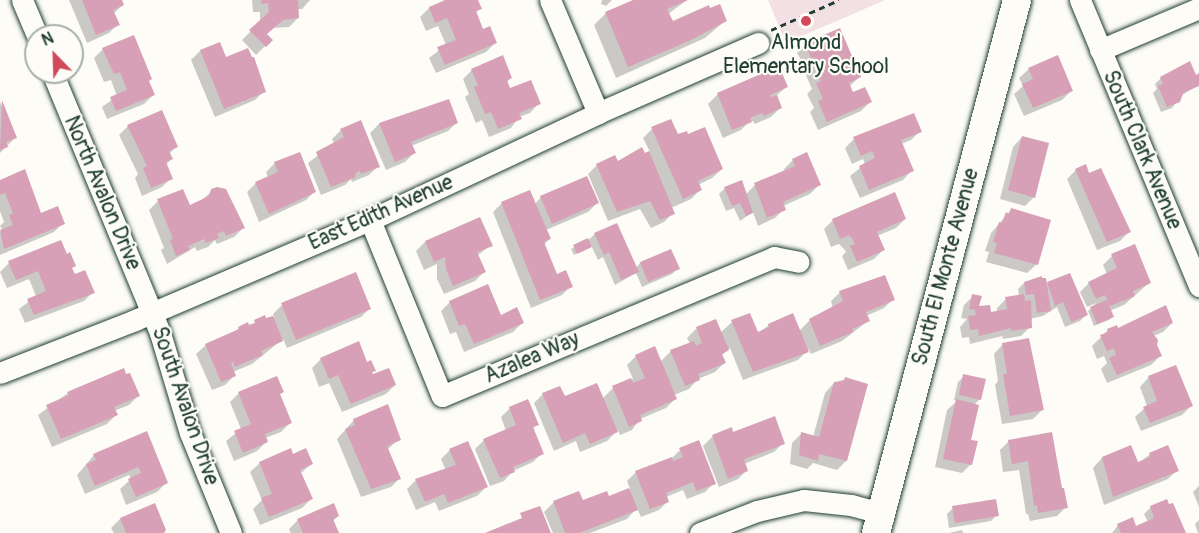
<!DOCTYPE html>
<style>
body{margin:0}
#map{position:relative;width:1199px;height:533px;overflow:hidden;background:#fdfcf7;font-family:Pangolin,sans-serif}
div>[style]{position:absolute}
.built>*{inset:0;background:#f2e0e4}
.shadow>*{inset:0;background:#0003}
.building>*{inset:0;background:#d7a0b6}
.path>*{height:3px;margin-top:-1.5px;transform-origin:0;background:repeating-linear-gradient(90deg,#1f3d34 0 6px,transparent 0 10.5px)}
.roads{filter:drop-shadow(0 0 2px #1f3d34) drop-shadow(0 0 2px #1f3d34)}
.minor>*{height:21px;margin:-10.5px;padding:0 10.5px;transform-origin:10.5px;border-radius:10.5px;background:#fdfcf7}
.secondary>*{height:28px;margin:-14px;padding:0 14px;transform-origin:14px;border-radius:14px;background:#fdfcf7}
.dots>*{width:16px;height:16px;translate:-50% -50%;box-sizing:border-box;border:3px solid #fdfcf7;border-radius:50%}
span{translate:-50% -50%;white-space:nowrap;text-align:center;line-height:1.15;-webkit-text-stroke:4.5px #fdfcf7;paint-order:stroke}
.poi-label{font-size:21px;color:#1f3d34}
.street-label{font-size:21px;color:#1f3d34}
.north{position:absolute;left:24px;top:24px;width:60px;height:60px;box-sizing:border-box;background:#fdfcf7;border:2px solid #a4b0a9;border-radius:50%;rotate:337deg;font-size:16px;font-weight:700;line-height:24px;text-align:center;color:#1f3d34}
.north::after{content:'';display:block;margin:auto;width:21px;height:27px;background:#d1495b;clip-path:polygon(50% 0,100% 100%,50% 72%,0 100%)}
</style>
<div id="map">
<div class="built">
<div style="clip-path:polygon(768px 0,885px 0,786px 43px)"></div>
</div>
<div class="shadow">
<div style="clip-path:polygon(69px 0,121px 0,123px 5px,113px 14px,118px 24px,109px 33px,87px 43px)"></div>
<div style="clip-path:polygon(252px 0,310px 0,302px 9px,297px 9px,298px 18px,289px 27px,272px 28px,265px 34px,271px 40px,256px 55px,242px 40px,260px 22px,260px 12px,253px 12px)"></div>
<div style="clip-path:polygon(449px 0,477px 0,480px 8px,475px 14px,482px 31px,495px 43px,486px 52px,436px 73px,429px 58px,446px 45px,438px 26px,426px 31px,420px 17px,429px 8px)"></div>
<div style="clip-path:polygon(602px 0,612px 0,606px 6px,601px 4px)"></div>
<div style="clip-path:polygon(637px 0,687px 0,668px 14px,672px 23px,726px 20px,705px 38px,616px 78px,594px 25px,606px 13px)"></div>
<div style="clip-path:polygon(219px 44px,225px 59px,264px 91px,255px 100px,215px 117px,191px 60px,200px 51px)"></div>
<div style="clip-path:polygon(806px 44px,859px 77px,850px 86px,852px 94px,870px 102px,861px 111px,818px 130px,810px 112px,814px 108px,807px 94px,812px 89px,805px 73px,808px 71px,797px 53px)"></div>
<div style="clip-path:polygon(103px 49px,148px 81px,153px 95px,144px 104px,107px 119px,102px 107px,117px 96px,111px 80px,104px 82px,94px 58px)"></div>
<div style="clip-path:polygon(1057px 57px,1071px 91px,1062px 100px,1024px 116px,1014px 94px,1023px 86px,1019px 78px,1029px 69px)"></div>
<div style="clip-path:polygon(778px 68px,786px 87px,776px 96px,780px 108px,771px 117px,755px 124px,753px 121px,749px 122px,741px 130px,723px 138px,708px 104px,717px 95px)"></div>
<div style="clip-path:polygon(472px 70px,511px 78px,506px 83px,509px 90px,539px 103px,530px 113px,519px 117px,511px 128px,489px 137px,482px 120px,476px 123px,465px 97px,469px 94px,463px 79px)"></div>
<div style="clip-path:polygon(1161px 78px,1199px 84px,1181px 96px,1172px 108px,1161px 112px,1153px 93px,1157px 89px,1155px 84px)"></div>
<div style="clip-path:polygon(0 102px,16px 137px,0 153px)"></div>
<div style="clip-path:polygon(457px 122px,448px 131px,411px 146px,414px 153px,405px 162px,386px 170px,370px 133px,379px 124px)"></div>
<div style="clip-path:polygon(128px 126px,176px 147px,169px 154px,171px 159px,166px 165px,171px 178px,162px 187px,142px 196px,135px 178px,138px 174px,119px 135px)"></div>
<div style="clip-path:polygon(652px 129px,677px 136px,722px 169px,712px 178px,698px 185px,700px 190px,691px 199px,671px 208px,673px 213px,664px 222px,651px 228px,640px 209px,608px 221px,588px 174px,597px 165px,617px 163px,650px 152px,643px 138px)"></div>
<div style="clip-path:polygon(341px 130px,378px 166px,369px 175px,352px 182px,351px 179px,345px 185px,321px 195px,308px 163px,334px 143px,332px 139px)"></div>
<div style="clip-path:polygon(920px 131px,911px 140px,901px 144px,912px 170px,903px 180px,860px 198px,850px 176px,865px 164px,863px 159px,852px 164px,845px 148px,854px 139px)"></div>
<div style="clip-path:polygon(1022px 137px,1034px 197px,1025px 206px,1000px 199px,1013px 147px)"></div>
<div style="clip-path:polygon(793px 160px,819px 185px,810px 194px,783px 206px,784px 209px,775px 218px,758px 226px,753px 212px,740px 221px,734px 208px,726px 211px,719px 194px,725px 188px,745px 195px,755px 185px,785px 172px,784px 169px)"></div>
<div style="clip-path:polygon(275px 163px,315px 191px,306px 200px,259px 222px,247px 192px,256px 183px,268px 178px,266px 172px)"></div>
<div style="clip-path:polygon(1076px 170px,1089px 174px,1129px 232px,1120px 241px,1097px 250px,1067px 179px)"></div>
<div style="clip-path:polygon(0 181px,40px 215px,63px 223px,54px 232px,0 255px,0 232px,3px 231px,0 226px,4px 222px,0 211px)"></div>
<div style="clip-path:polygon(212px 191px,243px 228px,234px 237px,217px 244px,215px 240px,208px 247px,197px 251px,195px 247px,167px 264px,161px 250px,164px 248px,149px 210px,158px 201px,189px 207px,202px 200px)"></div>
<div style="clip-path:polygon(541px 197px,597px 203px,588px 212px,546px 230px,549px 239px,544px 245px,557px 276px,571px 286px,562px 295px,531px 308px,493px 212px,502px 203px,535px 204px)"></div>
<div style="clip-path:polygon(1011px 210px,1037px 264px,1027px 273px,986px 262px,989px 252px,985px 251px,991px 233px)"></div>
<div style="clip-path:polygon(905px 219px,896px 228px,877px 236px,883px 250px,874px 259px,848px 270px,842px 256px,846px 252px,844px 249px,839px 244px,831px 247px,824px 229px,833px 220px)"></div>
<div style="clip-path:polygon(595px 234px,635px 269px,640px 263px,671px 251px,678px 268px,672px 274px,642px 287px,636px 273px,615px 285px,603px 257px,598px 260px,591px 245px,574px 255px,571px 249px,587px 241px)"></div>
<div style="clip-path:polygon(425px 242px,491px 245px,477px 256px,484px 272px,475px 281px,444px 294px,437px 279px,437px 264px,424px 270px,416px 251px)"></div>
<div style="clip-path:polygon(1134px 246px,1149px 283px,1124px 305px,1109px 311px,1112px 317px,1109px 320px,1094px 326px,1088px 311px,1096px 303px,1087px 307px,1080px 292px,1089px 283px,1107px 274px,1103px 265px,1112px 256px)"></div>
<div style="clip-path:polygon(9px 263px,71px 269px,74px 276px,93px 292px,84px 301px,25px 323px,19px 309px,36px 296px,29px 279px,7px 288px,0 272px)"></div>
<div style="clip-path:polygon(1070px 275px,1086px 315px,1080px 321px,1065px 327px,1057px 307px,1043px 316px,1029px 319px,1030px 327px,1021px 336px,1003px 339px,1002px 336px,970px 344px,969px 337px,962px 338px,960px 327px,967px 319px,961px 318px,964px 305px,973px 296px,977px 308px,990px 314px,997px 312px,997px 308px,1006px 299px,1019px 296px,1018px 289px,1024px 283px,1046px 284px)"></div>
<div style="clip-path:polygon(840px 292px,893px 299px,884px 308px,866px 316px,868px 321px,842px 341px,811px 354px,809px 349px,798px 360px,743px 380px,730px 348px,721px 356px,724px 363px,715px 372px,698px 379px,689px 389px,674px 395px,675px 399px,666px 408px,640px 419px,632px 430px,620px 435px,618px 430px,607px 441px,580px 452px,576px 441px,554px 451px,534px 403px,543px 394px,564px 398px,602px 399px,613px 388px,633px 379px,627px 365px,636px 356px,660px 362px,671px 351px,690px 344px,687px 338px,696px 329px,715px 321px,720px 333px,732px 322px,749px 315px,757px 334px,769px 325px,799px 331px,810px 320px,833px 308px,831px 301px)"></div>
<div style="clip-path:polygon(450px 302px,500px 316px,522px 323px,513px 332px,464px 352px,456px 332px,450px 334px,441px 311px)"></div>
<div style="clip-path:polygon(282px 305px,370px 308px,361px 317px,287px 348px,283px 339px,252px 364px,233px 372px,234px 376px,225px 385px,212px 390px,196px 354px,206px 345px,233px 334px,239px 328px,274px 317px,273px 314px)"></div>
<div style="clip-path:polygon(1172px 323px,1163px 332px,1153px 336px,1160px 356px,1151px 365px,1107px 383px,1101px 369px,1107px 363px,1104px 356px,1097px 359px,1092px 346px,1108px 330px)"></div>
<div style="clip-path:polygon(1003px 344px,1042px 410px,1033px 419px,1002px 424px,995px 385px,998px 381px,994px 354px)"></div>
<div style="clip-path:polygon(321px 359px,367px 364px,374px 370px,371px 374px,395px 385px,386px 394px,342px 412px,329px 383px,319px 387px,312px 368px)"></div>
<div style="clip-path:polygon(964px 376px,980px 399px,974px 405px,970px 441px,971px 464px,962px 473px,935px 467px,947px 410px,957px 401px,954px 400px,958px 382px)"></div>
<div style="clip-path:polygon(1149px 377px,1191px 406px,1182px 415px,1141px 431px,1135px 417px,1147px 406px,1140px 387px)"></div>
<div style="clip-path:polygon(845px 379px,846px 461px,837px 470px,813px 463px,807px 469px,790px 464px,792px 443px,801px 434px,813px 437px,825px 393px,834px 383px)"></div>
<div style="clip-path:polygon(283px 391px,279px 395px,290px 423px,281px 432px,265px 438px,266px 442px,257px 451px,234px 461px,226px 441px,241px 429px,230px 402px,239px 393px)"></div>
<div style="clip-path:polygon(68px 393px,138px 396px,129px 405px,114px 411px,116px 415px,107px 424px,52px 447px,38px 415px)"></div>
<div style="clip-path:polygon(510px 408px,537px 424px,532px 430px,542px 453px,533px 462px,513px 471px,504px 481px,490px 486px,475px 449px,484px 440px,506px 431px,501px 417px)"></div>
<div style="clip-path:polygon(354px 420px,399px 439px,387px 450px,400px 478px,391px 487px,361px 497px,337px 439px)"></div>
<div style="clip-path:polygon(731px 429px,732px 434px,783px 443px,774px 452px,744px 464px,747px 470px,738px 479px,719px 487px,703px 446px,712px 437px)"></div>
<div style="clip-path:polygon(146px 433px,166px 483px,157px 492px,126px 505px,120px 489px,131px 479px,129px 475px,85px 494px,77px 475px,94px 455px)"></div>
<div style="clip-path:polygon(1009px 441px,1060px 490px,1066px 507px,1057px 516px,1030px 521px,1028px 514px,1026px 514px,1019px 470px,1003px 472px,1000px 450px)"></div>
<div style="clip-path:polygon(1130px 447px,1137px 464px,1149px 455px,1177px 470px,1168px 479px,1104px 505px,1093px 468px,1102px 458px)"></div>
<div style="clip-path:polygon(450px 450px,486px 487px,477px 496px,439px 511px,435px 502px,416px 510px,407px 489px,416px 480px,441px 470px,442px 472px,446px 471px,441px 459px)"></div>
<div style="clip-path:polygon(680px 450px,714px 483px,705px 492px,687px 499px,683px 490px,666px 497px,668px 501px,659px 510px,641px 517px,637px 508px,627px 519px,590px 533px,553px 533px,544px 512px,553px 503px,578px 493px,582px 502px,608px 498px,630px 489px,627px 481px,636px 472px,672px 458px)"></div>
<div style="clip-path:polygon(293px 456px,311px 464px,300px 474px,311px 499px,302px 508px,260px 525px,253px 509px,262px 500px,250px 472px,260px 463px)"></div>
<div style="clip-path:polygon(1199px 486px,1199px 507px,1193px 492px)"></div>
<div style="clip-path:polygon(1166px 501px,1184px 533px,1112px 533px,1118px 525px,1135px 528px,1148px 522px,1144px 514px,1150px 508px)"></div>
<div style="clip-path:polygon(953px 508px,997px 515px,991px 521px,949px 528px,947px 514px)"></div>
<div style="clip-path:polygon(338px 516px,333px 521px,337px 533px,291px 533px,289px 529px,298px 520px)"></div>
<div style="clip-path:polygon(120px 519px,162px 533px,114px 533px,111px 528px)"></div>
<div style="clip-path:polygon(1199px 520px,1199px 533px,1198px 533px,1195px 524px)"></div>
<div style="clip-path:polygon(962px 530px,963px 533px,949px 533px)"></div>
</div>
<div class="building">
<div style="clip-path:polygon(82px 0,122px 0,124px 5px,113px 10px,120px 25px,96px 35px)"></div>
<div style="clip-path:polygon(261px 0,298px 0,299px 18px,283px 20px,267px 34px,273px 40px,266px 47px,249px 30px,269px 12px,268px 3px,262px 4px)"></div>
<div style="clip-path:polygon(445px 0,478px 0,482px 9px,476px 11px,483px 29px,490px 26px,497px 43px,445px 65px,437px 47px,456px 40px,447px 18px,435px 23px,429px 7px)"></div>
<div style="clip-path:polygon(633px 0,688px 0,667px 9px,673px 21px,709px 5px,710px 8px,720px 4px,727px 21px,689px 41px,628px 67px,605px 12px)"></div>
<div style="clip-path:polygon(840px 28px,861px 77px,849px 83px,853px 92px,865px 87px,872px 102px,827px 122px,818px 101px,823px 99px,816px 83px,821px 81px,814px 63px,816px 62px,814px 57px,811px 58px,805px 43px)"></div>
<div style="clip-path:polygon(134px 35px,152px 79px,149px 81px,155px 95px,116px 111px,110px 97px,127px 90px,120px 72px,114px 74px,102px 48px)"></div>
<div style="clip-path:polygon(220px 42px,226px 57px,248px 48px,252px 57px,254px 57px,266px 92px,224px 109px,200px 50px)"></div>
<div style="clip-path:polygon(503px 55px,512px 78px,507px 80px,510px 88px,531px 80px,541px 104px,519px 113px,522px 119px,498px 129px,491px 112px,485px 114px,474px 87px,478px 85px,471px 69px)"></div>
<div style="clip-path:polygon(1058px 55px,1073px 91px,1033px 108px,1022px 84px,1033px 79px,1028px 68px)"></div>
<div style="clip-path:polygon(1190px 61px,1196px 75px,1199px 73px,1199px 86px,1183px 93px,1180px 102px,1167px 107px,1158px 86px,1163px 84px,1160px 77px)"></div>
<div style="clip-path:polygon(779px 66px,788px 87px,770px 95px,771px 97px,777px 95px,782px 108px,764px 116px,762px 113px,750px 118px,752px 122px,732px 130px,717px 93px)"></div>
<div style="clip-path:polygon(449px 99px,458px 123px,411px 142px,416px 153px,395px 162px,379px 123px)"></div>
<div style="clip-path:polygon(2px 100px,17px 138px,6px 142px,8px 147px,0 150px)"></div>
<div style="clip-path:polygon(162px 110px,178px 147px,169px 151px,173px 159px,166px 162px,173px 179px,151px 188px,143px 168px,147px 166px,127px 125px)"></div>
<div style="clip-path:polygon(914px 113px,922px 132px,901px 140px,914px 171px,869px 190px,859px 166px,875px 158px,872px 151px,861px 156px,853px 137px)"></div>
<div style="clip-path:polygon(671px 119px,678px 134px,687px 131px,688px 134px,705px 127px,723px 169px,698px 181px,702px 190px,683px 199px,651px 127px)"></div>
<div style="clip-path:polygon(361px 120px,380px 167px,361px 174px,360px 171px,355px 173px,356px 177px,331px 187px,316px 152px,344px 137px,340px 129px)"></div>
<div style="clip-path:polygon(1022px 136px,1049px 143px,1035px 198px,1008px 190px)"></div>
<div style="clip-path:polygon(642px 147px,645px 153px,649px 151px,675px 214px,660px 220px,650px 201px,617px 212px,596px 164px,615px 155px,618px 161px)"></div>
<div style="clip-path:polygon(300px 152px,316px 192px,269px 214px,255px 182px,278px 172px,274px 162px)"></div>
<div style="clip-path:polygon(807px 152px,821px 185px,783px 202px,786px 210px,767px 218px,754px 183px,795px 166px,792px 159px)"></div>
<div style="clip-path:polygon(1086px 164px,1089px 173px,1101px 168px,1131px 232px,1107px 242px,1075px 169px)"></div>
<div style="clip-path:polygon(25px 169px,41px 213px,58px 206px,65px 224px,4px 249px,0 230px,13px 225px,9px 215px,13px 213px,5px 193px,0 195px,0 180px)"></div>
<div style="clip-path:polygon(587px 176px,599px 203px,552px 224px,540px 196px)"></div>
<div style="clip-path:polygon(742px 180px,753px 213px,746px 216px,740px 203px,732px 206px,724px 187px)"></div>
<div style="clip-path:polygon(217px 187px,226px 189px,245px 228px,226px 236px,224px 231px,217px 234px,219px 238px,206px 243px,204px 239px,188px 246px,190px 250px,176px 256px,170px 240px,173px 239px,157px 199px,183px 189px,190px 205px,209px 196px,211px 189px)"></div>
<div style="clip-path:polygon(530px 190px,551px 239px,544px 242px,557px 274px,566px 270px,573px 287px,540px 300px,501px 202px)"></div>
<div style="clip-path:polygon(895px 192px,906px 219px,877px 232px,885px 250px,857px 262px,850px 246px,855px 244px,853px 240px,849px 235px,840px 239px,832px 219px)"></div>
<div style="clip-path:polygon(1011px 208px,1051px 220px,1038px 265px,994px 253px,997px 243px,993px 242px,999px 222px,1002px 223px,1006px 212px,1009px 214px)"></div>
<div style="clip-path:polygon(480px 217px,493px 246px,477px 252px,486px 272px,453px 286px,446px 269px,445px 257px,434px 262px,425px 241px)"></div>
<div style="clip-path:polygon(617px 223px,639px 272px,621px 280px,609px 252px,604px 255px,594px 233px)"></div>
<div style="clip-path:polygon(588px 238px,592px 247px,577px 254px,573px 245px)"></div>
<div style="clip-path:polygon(61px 240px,67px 254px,70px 252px,76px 266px,72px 268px,75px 274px,85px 270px,95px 293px,34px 315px,27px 299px,46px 291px,38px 271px,16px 280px,8px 261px)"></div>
<div style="clip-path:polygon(1135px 244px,1151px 283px,1133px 291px,1135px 296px,1110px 306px,1105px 295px,1096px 299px,1088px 282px,1117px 268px,1111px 254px)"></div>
<div style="clip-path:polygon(671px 249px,680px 269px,648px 282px,640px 262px)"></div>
<div style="clip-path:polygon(356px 272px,371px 309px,296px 340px,281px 303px)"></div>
<div style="clip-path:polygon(1070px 273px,1088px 315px,1071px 322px,1063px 302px,1055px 306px,1047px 282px)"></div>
<div style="clip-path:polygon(885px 275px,895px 300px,866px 312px,870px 321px,852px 329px,853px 332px,820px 346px,809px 319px,843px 301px,839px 291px)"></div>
<div style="clip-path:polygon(1042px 276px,1042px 278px,1046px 278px,1051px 311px,1037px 313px,1034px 294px,1026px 295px,1024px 282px)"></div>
<div style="clip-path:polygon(488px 284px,501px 315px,517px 307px,524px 323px,474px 344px,465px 324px,459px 326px,449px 301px)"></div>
<div style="clip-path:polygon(972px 294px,982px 296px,979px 306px,990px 305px,991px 312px,1007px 309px,1005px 297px,1024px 294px,1025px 301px,1031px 300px,1032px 328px,1011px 331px,1011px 328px,979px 336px,978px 329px,970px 330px,968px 316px,976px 315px,975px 310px,969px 309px)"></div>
<div style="clip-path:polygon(1107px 300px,1114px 317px,1097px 324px,1090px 307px)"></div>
<div style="clip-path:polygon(1166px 305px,1173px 323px,1152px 332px,1158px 340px,1157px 345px,1162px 356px,1117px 375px,1109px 358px,1116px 355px,1114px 348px,1107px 351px,1100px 335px,1108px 332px,1107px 329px,1117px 325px,1118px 328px)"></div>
<div style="clip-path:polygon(750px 313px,758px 332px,769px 327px,768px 324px,793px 313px,809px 352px,753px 372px,731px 320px)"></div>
<div style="clip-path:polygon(265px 315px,266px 318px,273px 316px,283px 341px,261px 351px,263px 355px,235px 367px,233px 362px,231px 363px,236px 376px,221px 382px,205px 344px,239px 329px,238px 327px,248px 322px,249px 325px,255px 323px,254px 320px)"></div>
<div style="clip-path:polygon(716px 319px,729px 350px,722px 354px,726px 363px,698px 374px,700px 380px,685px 386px,670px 350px,694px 341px,696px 346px,702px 343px,696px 327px)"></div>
<div style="clip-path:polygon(1029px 338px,1044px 410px,1010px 416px,1003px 374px,1007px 374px,1002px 343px)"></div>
<div style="clip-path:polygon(359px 341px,367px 362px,371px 360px,376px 371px,372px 372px,373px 374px,389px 368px,396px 385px,351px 404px,338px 375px,329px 379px,320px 358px)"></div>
<div style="clip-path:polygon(655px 346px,677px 399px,640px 415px,642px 421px,629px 427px,612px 386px,631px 378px,633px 383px,645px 378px,635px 355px)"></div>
<div style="clip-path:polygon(1176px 365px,1193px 406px,1150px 423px,1143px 407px,1157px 401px,1148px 376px)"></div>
<div style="clip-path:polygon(124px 368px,126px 374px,130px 373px,140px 396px,114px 407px,118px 415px,61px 439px,46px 405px,69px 395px,67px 392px)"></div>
<div style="clip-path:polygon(963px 374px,986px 379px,981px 400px,959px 395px)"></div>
<div style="clip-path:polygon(277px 376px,284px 392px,280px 394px,292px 423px,265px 434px,268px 442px,243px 453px,234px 431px,251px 424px,238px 392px)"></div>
<div style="clip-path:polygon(845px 377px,868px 384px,847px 461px,819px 454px,818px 461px,799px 455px,801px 432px,819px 437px,834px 382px,844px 381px)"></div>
<div style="clip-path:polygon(597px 383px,618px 432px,590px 444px,585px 433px,563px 443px,542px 393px,560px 386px,565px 396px)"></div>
<div style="clip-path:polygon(528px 399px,539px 425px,533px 427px,544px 454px,513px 467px,515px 472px,500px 478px,483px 439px,516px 425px,509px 407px)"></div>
<div style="clip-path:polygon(956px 399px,979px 405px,971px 440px,978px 441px,972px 465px,943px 459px)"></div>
<div style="clip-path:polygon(388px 404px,401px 440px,387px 446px,401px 479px,371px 489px,345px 429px,355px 425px,353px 419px)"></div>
<div style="clip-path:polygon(775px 416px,785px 444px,744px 459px,748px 471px,728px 479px,712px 435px,732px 427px,733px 432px)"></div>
<div style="clip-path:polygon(147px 431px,168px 483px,136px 497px,128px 479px,141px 473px,138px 467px,95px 486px,86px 464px,96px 460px,93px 454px)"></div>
<div style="clip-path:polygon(1052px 432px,1062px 488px,1064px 488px,1068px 508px,1038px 513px,1037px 505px,1034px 506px,1028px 461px,1012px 464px,1008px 440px)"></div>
<div style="clip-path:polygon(699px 440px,716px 484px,696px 491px,693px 482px,666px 493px,669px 502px,650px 509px,635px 471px,672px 457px,673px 461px,683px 457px,679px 448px)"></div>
<div style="clip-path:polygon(468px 441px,488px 487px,448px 503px,444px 494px,425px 502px,415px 479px,456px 465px,449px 449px)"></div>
<div style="clip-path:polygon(1131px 445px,1138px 462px,1150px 457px,1149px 453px,1168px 445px,1179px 471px,1113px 497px,1102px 457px)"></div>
<div style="clip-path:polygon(291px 448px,293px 454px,306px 448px,313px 464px,300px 470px,313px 499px,269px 517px,261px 498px,272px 494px,259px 462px)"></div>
<div style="clip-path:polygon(629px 488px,638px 510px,579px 533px,565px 533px,553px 501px,579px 491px,583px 500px,607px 491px,609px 496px)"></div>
<div style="clip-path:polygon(996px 499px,999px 516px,955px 523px,952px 506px)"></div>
<div style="clip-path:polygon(1167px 499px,1169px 504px,1173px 503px,1186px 533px,1121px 533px,1117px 524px,1133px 517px,1136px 526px,1154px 518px,1150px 506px)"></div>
<div style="clip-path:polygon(155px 503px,166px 530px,164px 533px,126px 533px,120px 518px)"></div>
<div style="clip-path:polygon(334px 503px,339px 516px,333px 519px,339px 533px,303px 533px,297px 519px)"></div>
<div style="clip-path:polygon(540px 506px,551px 533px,485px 533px,522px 518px,520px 513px)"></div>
</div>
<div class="path">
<div style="left:771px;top:30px;width:74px;rotate:-23.8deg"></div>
</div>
<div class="roads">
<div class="minor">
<div style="left:22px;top:0;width:39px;rotate:67deg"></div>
<div style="left:550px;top:0;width:123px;rotate:67deg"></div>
<div style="left:1080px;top:0;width:310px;rotate:67.4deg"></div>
<div style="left:1100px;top:50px;width:108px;rotate:-23deg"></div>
<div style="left:52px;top:72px;width:282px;rotate:67.5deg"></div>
<div style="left:160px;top:333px;width:104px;rotate:73.3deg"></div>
<div style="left:190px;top:433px;width:108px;rotate:67.7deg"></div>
<div style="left:370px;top:220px;width:190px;rotate:67.8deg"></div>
<div style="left:442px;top:396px;width:360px;rotate:-22.7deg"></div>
<div style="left:774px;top:257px;width:25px;rotate:11deg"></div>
<div style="left:0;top:373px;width:145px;rotate:-21.4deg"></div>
<div style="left:135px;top:320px;width:255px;rotate:-23.1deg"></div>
<div style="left:370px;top:220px;width:252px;rotate:-25.1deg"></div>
<div style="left:598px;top:113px;width:175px;rotate:-23.6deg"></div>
<div style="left:700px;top:533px;width:61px;rotate:-21.1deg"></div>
<div style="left:757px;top:511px;width:48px;rotate:-13.2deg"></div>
<div style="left:804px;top:500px;width:47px;rotate:6.1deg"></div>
<div style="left:851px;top:505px;width:31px;rotate:15deg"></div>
</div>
<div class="secondary">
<div style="left:876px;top:533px;width:551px;rotate:-75.18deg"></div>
</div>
</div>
<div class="dots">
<div style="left:806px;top:21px;background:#d1495b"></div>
</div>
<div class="poi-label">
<span style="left:806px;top:55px">Almond<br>Elementary School</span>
</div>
<div class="street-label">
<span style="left:1142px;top:150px;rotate:67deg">South Clark Avenue</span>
<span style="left:102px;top:193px;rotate:67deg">North Avalon Drive</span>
<span style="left:381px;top:213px;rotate:-24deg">East Edith Avenue</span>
<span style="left:946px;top:267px;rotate:-75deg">South El Monte Avenue</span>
<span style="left:532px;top:358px;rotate:-23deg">Azalea Way</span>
<span style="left:185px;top:406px;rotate:71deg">South Avalon Drive</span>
</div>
<div class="north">N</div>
</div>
